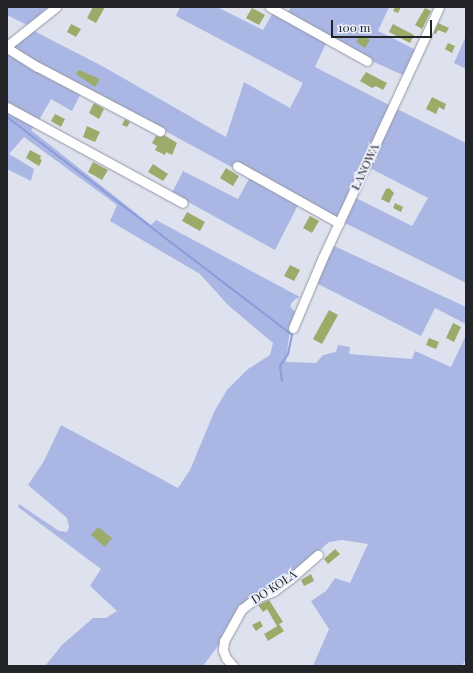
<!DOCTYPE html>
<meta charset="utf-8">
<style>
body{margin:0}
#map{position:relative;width:473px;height:673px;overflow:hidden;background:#dee2ee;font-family:"Playfair Display",serif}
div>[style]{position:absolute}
.green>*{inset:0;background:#aab6e4}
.stream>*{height:2px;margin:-1px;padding:0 1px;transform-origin:1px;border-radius:1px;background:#8c9bd9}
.building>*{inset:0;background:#9bab69}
.roads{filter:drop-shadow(0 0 1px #9497a2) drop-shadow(0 0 1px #9497a2)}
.minor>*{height:9px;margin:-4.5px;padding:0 4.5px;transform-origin:4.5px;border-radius:4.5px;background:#fff}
span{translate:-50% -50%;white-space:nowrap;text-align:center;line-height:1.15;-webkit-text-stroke:3.5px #eceffb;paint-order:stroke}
.street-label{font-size:12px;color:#232428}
.frame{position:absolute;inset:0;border:8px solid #232428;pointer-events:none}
.scale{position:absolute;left:331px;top:20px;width:101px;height:18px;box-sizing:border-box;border:2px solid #232428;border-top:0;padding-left:5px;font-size:12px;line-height:14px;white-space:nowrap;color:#232428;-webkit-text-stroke:3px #eceffb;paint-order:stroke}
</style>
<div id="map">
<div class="green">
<div style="clip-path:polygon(7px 7px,47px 7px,50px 8px,27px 25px,7px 15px)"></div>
<div style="clip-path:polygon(180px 7px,217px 7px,263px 30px,274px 11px,287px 13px,291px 7px,389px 7px,378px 31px,416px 50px,405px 76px,327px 41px,315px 67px,391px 106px,337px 218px,301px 199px,275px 250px,172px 193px,183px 171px,238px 199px,250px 177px,84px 87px,72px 111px,51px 99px,39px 120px,31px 130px,151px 225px,156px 220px,300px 297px,294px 300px,290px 306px,295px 312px,290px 328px,286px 362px,316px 363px,323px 355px,336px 352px,338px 345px,350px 347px,349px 354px,412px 359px,415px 351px,451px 367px,466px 335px,466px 659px,462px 666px,313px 666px,329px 629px,311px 601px,326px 591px,335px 578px,350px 583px,368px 544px,342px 540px,329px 542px,292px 575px,273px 587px,256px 595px,203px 666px,45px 666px,62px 645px,93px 618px,106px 618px,117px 611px,90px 586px,101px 569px,18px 507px,19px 504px,59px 531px,67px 532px,69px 527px,67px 518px,28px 485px,44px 461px,61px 425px,178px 488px,190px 470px,215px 410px,227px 390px,248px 369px,270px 355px,273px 343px,228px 305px,200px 274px,110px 221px,117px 205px,24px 137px,9px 154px,34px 169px,31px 181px,7px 169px,7px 50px,32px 30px,102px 66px,226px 137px,244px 82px,290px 108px,303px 83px,176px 16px)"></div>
<div style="clip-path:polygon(466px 36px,466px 69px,454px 63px)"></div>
<div style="clip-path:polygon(395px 108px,466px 143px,466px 283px,343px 222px,354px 197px,412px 226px,428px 198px,368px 167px)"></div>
<div style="clip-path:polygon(332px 245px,466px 307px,466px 324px,435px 308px,421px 336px,316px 283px)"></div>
</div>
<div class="stream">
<div style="left:7px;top:117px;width:359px;rotate:37.4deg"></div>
<div style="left:292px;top:335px;width:19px;rotate:102deg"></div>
<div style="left:288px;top:354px;width:14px;rotate:124deg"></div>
<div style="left:280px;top:366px;width:15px;rotate:82deg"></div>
</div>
<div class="building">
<div style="clip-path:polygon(93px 7px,105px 7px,96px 23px,87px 18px)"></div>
<div style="clip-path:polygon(395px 7px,401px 7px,398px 13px,393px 11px)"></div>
<div style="clip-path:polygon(252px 8px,265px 15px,259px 25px,246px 18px)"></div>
<div style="clip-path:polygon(425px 8px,431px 11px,422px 29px,415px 25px)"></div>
<div style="clip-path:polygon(438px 23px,449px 28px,446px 33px,438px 30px,436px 34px,434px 33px)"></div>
<div style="clip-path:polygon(71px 24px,81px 29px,76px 37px,67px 32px)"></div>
<div style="clip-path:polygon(393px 24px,414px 35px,410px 43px,389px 32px)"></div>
<div style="clip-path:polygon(360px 35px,370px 40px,365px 48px,356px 42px)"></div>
<div style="clip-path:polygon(448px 43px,455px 46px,452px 53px,445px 49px)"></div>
<div style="clip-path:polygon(79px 70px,100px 79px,95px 87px,76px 74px)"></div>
<div style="clip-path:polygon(366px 72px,387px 83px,383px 90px,376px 86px,372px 88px,360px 81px)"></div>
<div style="clip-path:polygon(432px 97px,446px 104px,444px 110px,439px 107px,436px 114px,426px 109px)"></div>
<div style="clip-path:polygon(94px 103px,104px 109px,99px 119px,89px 113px)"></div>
<div style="clip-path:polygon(55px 114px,65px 119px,61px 127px,51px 121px)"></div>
<div style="clip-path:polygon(125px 119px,130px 122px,127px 127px,122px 125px)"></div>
<div style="clip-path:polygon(87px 126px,100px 132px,95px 142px,83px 137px)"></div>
<div style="clip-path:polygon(164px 135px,177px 143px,172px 155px,166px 152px,165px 155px,155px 150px,157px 146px,152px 143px,156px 136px,161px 137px)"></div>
<div style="clip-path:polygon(30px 150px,41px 156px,40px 159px,42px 160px,39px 166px,26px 158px)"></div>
<div style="clip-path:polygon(93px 162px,108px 170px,102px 180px,88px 172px)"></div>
<div style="clip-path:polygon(153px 164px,168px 174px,163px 181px,148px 172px)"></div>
<div style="clip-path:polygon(226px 168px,239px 176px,233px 186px,220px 178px)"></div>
<div style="clip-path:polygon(389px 188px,394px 193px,389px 203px,381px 199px,386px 189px)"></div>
<div style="clip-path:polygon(395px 203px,403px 207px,401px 212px,393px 208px)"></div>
<div style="clip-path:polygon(187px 212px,205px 222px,200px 231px,182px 221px)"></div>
<div style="clip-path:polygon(310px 216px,319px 221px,312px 233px,303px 228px)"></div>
<div style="clip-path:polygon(290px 265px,300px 270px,294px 281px,284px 276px)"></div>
<div style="clip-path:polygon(329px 310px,338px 315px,322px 344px,313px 339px)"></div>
<div style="clip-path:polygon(453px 323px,461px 327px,454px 342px,446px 338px)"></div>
<div style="clip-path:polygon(429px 338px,439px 342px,436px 349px,426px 345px)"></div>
<div style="clip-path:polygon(98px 527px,112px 538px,105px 547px,91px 535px)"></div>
<div style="clip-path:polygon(335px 549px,340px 554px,328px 564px,324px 559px)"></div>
<div style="clip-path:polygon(311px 574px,314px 581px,304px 586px,301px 580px)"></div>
<div style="clip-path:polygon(269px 600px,283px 622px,279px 624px,284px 631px,268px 641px,264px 634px,279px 625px,277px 626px,267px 609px,263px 612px,258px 605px)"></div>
<div style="clip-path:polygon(260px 621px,263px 626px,256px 631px,252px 625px)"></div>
</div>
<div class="roads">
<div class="minor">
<div style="left:270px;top:7px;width:111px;rotate:29.1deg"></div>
<div style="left:7px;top:46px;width:63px;rotate:-38.5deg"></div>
<div style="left:7px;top:48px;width:36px;rotate:32deg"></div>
<div style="left:38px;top:67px;width:138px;rotate:27.7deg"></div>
<div style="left:7px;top:107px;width:200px;rotate:28.6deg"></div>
<div style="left:237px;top:166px;width:117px;rotate:29.2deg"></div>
<div style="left:293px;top:328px;width:77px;rotate:-67.1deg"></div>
<div style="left:323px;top:257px;width:276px;rotate:-65.1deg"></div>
<div style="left:233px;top:666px;width:11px;rotate:-131deg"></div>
<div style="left:226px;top:658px;width:9px;rotate:-111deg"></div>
<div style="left:223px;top:650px;width:9px;rotate:-84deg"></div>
<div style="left:224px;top:641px;width:37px;rotate:-61deg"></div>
<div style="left:242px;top:609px;width:18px;rotate:-38deg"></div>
<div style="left:256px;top:598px;width:19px;rotate:-21deg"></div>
<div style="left:274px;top:591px;width:20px;rotate:-37deg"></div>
<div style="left:290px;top:579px;width:37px;rotate:-41deg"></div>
</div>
</div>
<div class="street-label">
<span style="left:365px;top:167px;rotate:-65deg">ŁANOWA</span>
<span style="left:274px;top:587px;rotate:-33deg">DO KOŁA</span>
</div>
<div class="frame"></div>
<div class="scale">100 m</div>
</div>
